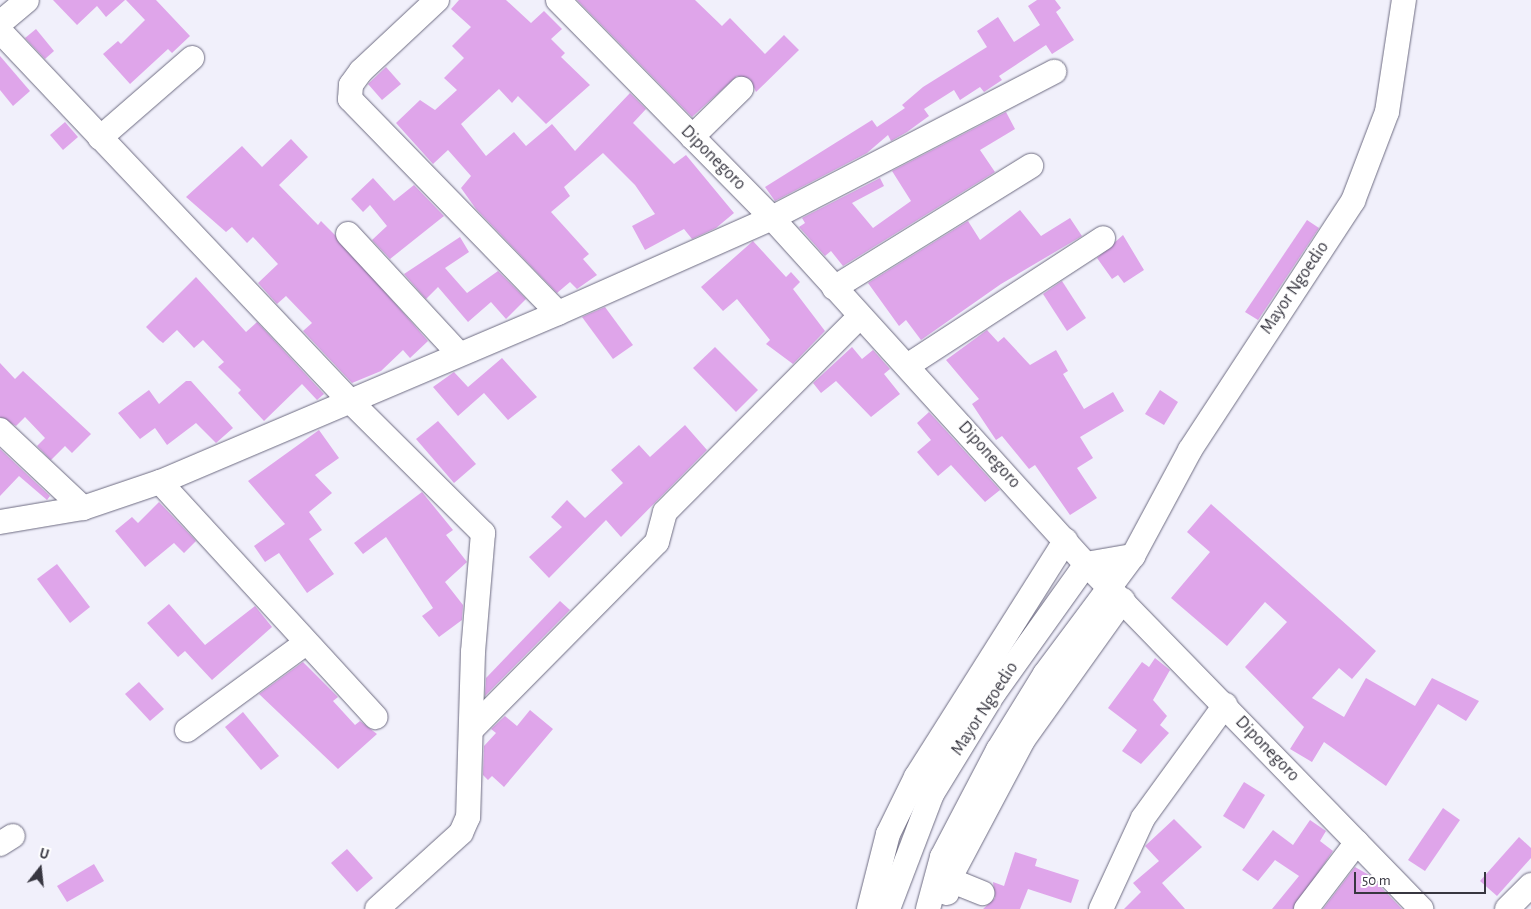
<!DOCTYPE html>
<style>
body{margin:0}
#map{position:relative;width:1531px;height:909px;overflow:hidden;background:#f1f0fb;font-family:"Alegreya Sans",sans-serif}
div>[style]{position:absolute}
.building>*{inset:0;background:#dfa5ea}
.roads{filter:drop-shadow(0 0 1px #6e6c82) drop-shadow(0 0 1px #6e6c82)}
.minor>*{height:24px;margin:-12px;padding:0 12px;transform-origin:12px;border-radius:12px;background:#fff}
span{translate:-50% -50%;white-space:nowrap;text-align:center;line-height:1.15;-webkit-text-stroke:5px #fff;paint-order:stroke}
.street-label{font-size:18px;color:#373640}
.north{position:absolute;left:15px;top:844px;width:50px;height:50px;-webkit-text-stroke:4px #fff;paint-order:stroke;rotate:16deg;font-size:14px;font-weight:700;line-height:20px;text-align:center;color:#373640}
.north::after{content:'';display:block;margin:auto;width:18px;height:22px;background:#373640;clip-path:polygon(50% 0,100% 100%,50% 72%,0 100%)}
.scale{position:absolute;left:1354px;top:872px;width:132px;height:22px;box-sizing:border-box;border:2px solid #373640;border-top:0;padding-left:6px;font-size:15px;line-height:18px;white-space:nowrap;color:#373640;-webkit-text-stroke:4px #fff;paint-order:stroke}
</style>
<div id="map">
<div class="building">
<div style="clip-path:polygon(53px 0,125px 0,106px 17px,97px 6px,77px 25px)"></div>
<div style="clip-path:polygon(126px 0,156px 0,190px 36px,172px 53px,168px 49px,130px 84px,103px 54px,118px 41px,121px 44px,145px 20px)"></div>
<div style="clip-path:polygon(459px 0,506px 0,531px 23px,544px 11px,562px 29px,551px 39px,565px 53px,561px 57px,590px 85px,546px 124px,518px 96px,512px 103px,499px 89px,461px 124px,486px 156px,514px 132px,526px 146px,552px 124px,575px 151px,630px 93px,646px 109px,633px 123px,674px 164px,686px 155px,734px 213px,716px 228px,692px 239px,684px 229px,645px 250px,632px 226px,655px 214px,635px 185px,603px 153px,564px 187px,570px 196px,551px 212px,589px 254px,583px 259px,597px 275px,577px 289px,570px 282px,557px 293px,476px 209px,461px 188px,471px 176px,448px 150px,433px 164px,396px 123px,420px 100px,435px 110px,457px 90px,444px 78px,464px 58px,452px 46px,471px 27px,451px 9px)"></div>
<div style="clip-path:polygon(577px 0,695px 0,722px 26px,730px 18px,765px 54px,784px 35px,799px 50px,756px 92px,750px 79px,737px 76px,692px 117px)"></div>
<div style="clip-path:polygon(1037px 0,1055px 0,1061px 8px,1056px 12px,1074px 40px,1052px 54px,1046px 45px,999px 76px,1002px 80px,984px 92px,980px 87px,960px 100px,954px 90px,924px 109px,929px 116px,907px 132px,891px 141px,888px 135px,867px 153px,775px 201px,765px 187px,872px 120px,877px 127px,905px 108px,902px 105px,923px 87px,987px 47px,977px 31px,998px 17px,1014px 42px,1040px 25px,1028px 6px)"></div>
<div style="clip-path:polygon(36px 29px,54px 51px,45px 59px,25px 38px)"></div>
<div style="clip-path:polygon(0 56px,30px 91px,13px 106px,0 90px)"></div>
<div style="clip-path:polygon(386px 67px,401px 84px,382px 100px,368px 84px)"></div>
<div style="clip-path:polygon(1006px 112px,1015px 129px,980px 150px,995px 172px,843px 266px,831px 251px,825px 256px,799px 227px,805px 223px,802px 218px,880px 178px,884px 186px,852px 203px,873px 228px,911px 201px,892px 171px)"></div>
<div style="clip-path:polygon(65px 122px,78px 137px,63px 150px,50px 135px)"></div>
<div style="clip-path:polygon(291px 139px,308px 157px,279px 185px,318px 225px,321px 221px,335px 235px,428px 341px,410px 358px,403px 350px,381px 371px,352px 383px,303px 331px,312px 323px,286px 296px,277px 304px,258px 283px,278px 264px,253px 237px,247px 243px,232px 227px,226px 232px,186px 197px,242px 146px,262px 167px)"></div>
<div style="clip-path:polygon(373px 178px,394px 201px,414px 185px,444px 216px,390px 259px,372px 240px,387px 226px,370px 205px,363px 212px,351px 199px)"></div>
<div style="clip-path:polygon(1020px 210px,1041px 236px,1070px 218px,1082px 236px,1001px 284px,921px 340px,906px 320px,899px 326px,868px 283px,968px 221px,980px 240px)"></div>
<div style="clip-path:polygon(1307px 220px,1319px 228px,1258px 320px,1245px 312px)"></div>
<div style="clip-path:polygon(1123px 235px,1144px 270px,1124px 283px,1118px 275px,1112px 279px,1097px 258px)"></div>
<div style="clip-path:polygon(460px 237px,469px 252px,445px 268px,467px 293px,498px 271px,526px 299px,506px 319px,491px 302px,468px 322px,438px 287px,426px 299px,404px 274px)"></div>
<div style="clip-path:polygon(753px 241px,786px 277px,791px 272px,800px 282px,793px 289px,825px 331px,793px 364px,766px 344px,770px 340px,737px 299px,723px 311px,701px 287px)"></div>
<div style="clip-path:polygon(196px 277px,246px 332px,257px 322px,324px 394px,317px 400px,302px 384px,264px 421px,238px 393px,241px 390px,218px 367px,224px 362px,203px 340px,194px 348px,177px 330px,163px 343px,159px 340px,146px 327px)"></div>
<div style="clip-path:polygon(1062px 281px,1086px 318px,1067px 331px,1043px 294px)"></div>
<div style="clip-path:polygon(605px 307px,633px 345px,613px 359px,582px 317px)"></div>
<div style="clip-path:polygon(987px 330px,998px 342px,1004px 337px,1030px 365px,1056px 350px,1068px 371px,1063px 374px,1084px 409px,1113px 392px,1124px 411px,1080px 437px,1093px 458px,1077px 468px,1097px 498px,1070px 515px,1035px 465px,1029px 469px,1002px 436px,996px 440px,972px 404px,979px 399px,946px 360px)"></div>
<div style="clip-path:polygon(715px 347px,758px 390px,736px 412px,693px 368px)"></div>
<div style="clip-path:polygon(852px 347px,862px 359px,873px 350px,890px 369px,884px 374px,900px 394px,871px 417px,836px 381px,821px 393px,813px 383px)"></div>
<div style="clip-path:polygon(502px 358px,537px 397px,508px 420px,484px 393px,458px 416px,433px 387px,454px 372px,468px 387px)"></div>
<div style="clip-path:polygon(0 363px,15px 379px,23px 371px,91px 434px,72px 453px,65px 446px,51px 460px,37px 446px,45px 438px,25px 417px,16px 426px,0 417px)"></div>
<div style="clip-path:polygon(186px 381px,191px 381px,233px 428px,216px 443px,196px 423px,167px 445px,155px 428px,140px 439px,118px 413px,149px 390px,159px 404px)"></div>
<div style="clip-path:polygon(1160px 390px,1178px 402px,1164px 425px,1145px 414px)"></div>
<div style="clip-path:polygon(929px 412px,1000px 490px,985px 502px,951px 465px,938px 476px,917px 452px,931px 440px,917px 423px)"></div>
<div style="clip-path:polygon(438px 421px,476px 464px,454px 483px,416px 439px)"></div>
<div style="clip-path:polygon(685px 425px,707px 450px,621px 537px,606px 520px,549px 578px,529px 557px,562px 527px,551px 517px,567px 500px,585px 518px,623px 483px,611px 470px,639px 445px,650px 457px)"></div>
<div style="clip-path:polygon(319px 430px,339px 458px,315px 475px,332px 493px,309px 512px,322px 530px,309px 539px,334px 574px,307px 593px,279px 553px,265px 562px,254px 546px,285px 524px,248px 481px)"></div>
<div style="clip-path:polygon(0 449px,50px 496px,47px 500px,19px 476px,0 496px)"></div>
<div style="clip-path:polygon(422px 492px,453px 530px,446px 535px,467px 562px,445px 582px,463px 605px,462px 620px,439px 637px,422px 616px,433px 608px,386px 537px,363px 554px,354px 543px)"></div>
<div style="clip-path:polygon(159px 502px,196px 541px,184px 553px,174px 543px,145px 567px,115px 531px,132px 517px,138px 523px)"></div>
<div style="clip-path:polygon(1211px 504px,1376px 651px,1352px 679px,1339px 668px,1312px 698px,1344px 717px,1366px 678px,1415px 706px,1432px 678px,1479px 701px,1466px 721px,1438px 704px,1386px 786px,1324px 742px,1312px 762px,1290px 749px,1304px 727px,1245px 667px,1287px 622px,1265px 602px,1227px 646px,1171px 598px,1210px 552px,1187px 532px)"></div>
<div style="clip-path:polygon(57px 564px,90px 607px,70px 623px,37px 579px)"></div>
<div style="clip-path:polygon(560px 601px,570px 610px,485px 696px,486px 678px)"></div>
<div style="clip-path:polygon(169px 604px,205px 645px,255px 606px,272px 627px,212px 680px,185px 651px,178px 657px,147px 623px)"></div>
<div style="clip-path:polygon(1155px 658px,1170px 670px,1153px 700px,1167px 716px,1160px 725px,1169px 733px,1141px 764px,1122px 751px,1137px 730px,1108px 708px,1142px 662px,1149px 667px)"></div>
<div style="clip-path:polygon(303px 662px,338px 697px,333px 701px,355px 725px,360px 721px,377px 734px,338px 769px,259px 694px)"></div>
<div style="clip-path:polygon(139px 682px,164px 709px,150px 721px,125px 694px)"></div>
<div style="clip-path:polygon(530px 710px,553px 729px,504px 787px,492px 776px,488px 780px,483px 775px,484px 746px,496px 733px,491px 729px,505px 716px,517px 726px)"></div>
<div style="clip-path:polygon(243px 712px,279px 756px,261px 770px,225px 727px)"></div>
<div style="clip-path:polygon(1244px 782px,1265px 795px,1244px 829px,1223px 816px)"></div>
<div style="clip-path:polygon(1443px 808px,1460px 820px,1425px 871px,1408px 860px)"></div>
<div style="clip-path:polygon(1174px 819px,1202px 847px,1162px 883px,1185px 909px,1124px 909px,1141px 892px,1133px 883px,1159px 861px,1145px 846px)"></div>
<div style="clip-path:polygon(1310px 820px,1326px 831px,1320px 841px,1333px 851px,1293px 909px,1272px 909px,1299px 876px,1275px 860px,1258px 881px,1242px 870px,1273px 830px,1293px 845px)"></div>
<div style="clip-path:polygon(1519px 837px,1531px 848px,1531px 858px,1497px 896px,1480px 881px)"></div>
<div style="clip-path:polygon(347px 849px,373px 878px,357px 892px,331px 863px)"></div>
<div style="clip-path:polygon(1015px 852px,1037px 859px,1035px 866px,1079px 880px,1071px 903px,1028px 889px,1020px 909px,983px 909px,995px 898px,993px 882px,1004px 886px)"></div>
<div style="clip-path:polygon(94px 864px,104px 881px,67px 902px,57px 886px)"></div>
<div style="clip-path:polygon(1355px 867px,1369px 875px,1402px 909px,1323px 909px)"></div>
</div>
<div class="roads">
<div class="minor">
<div style="left:437px;top:0;width:104px;rotate:136.9deg"></div>
<div style="left:361px;top:71px;width:17px;rotate:126deg"></div>
<div style="left:351px;top:85px;width:14px;rotate:94deg"></div>
<div style="left:350px;top:99px;width:298px;rotate:45.8deg"></div>
<div style="left:558px;top:0;width:305px;rotate:45.5deg"></div>
<div style="left:772px;top:218px;width:467px;rotate:47.8deg"></div>
<div style="left:1086px;top:564px;width:481px;rotate:45.8deg"></div>
<div style="left:0;top:23px;width:35px;rotate:-40deg"></div>
<div style="left:0;top:31px;width:508px;rotate:46.6deg"></div>
<div style="left:349px;top:400px;width:189px;rotate:44.8deg"></div>
<div style="left:483px;top:533px;width:119px;rotate:94.8deg"></div>
<div style="left:473px;top:652px;width:165px;rotate:91.7deg"></div>
<div style="left:468px;top:817px;width:17px;rotate:114deg"></div>
<div style="left:461px;top:833px;width:113px;rotate:137.9deg"></div>
<div style="left:692px;top:137px;width:69px;rotate:-44.4deg"></div>
<div style="left:100px;top:138px;width:122px;rotate:-41deg"></div>
<div style="left:348px;top:234px;width:163px;rotate:47.2deg"></div>
<div style="left:834px;top:288px;width:232px;rotate:-31.8deg"></div>
<div style="left:907px;top:366px;width:234px;rotate:-33.1deg"></div>
<div style="left:0;top:430px;width:114px;rotate:43.2deg"></div>
<div style="left:160px;top:482px;width:319px;rotate:47.5deg"></div>
<div style="left:0;top:522px;width:84px;rotate:-9.6deg"></div>
<div style="left:83px;top:508px;width:81px;rotate:-18.7deg"></div>
<div style="left:160px;top:482px;width:432px;rotate:-23deg"></div>
<div style="left:558px;top:313px;width:234px;rotate:-23.9deg"></div>
<div style="left:772px;top:218px;width:318px;rotate:-27.4deg"></div>
<div style="left:187px;top:730px;width:147px;rotate:-36.2deg"></div>
<div style="left:471px;top:730px;width:264px;rotate:-45.3deg"></div>
<div style="left:657px;top:542px;width:31px;rotate:-75deg"></div>
<div style="left:665px;top:512px;width:276px;rotate:-45.1deg"></div>
<div style="left:0;top:844px;width:15px;rotate:-32deg"></div>
<div style="left:950px;top:880px;width:35px;rotate:22deg"></div>
<div style="left:947px;top:893px;width:24px;rotate:-73deg"></div>
<div style="left:954px;top:870px;width:147px;rotate:-62deg"></div>
<div style="left:1023px;top:740px;width:172px;rotate:-54.5deg"></div>
<div style="left:869px;top:909px;width:77px;rotate:-75.8deg"></div>
<div style="left:888px;top:834px;width:64px;rotate:-63.8deg"></div>
<div style="left:916px;top:777px;width:280px;rotate:-57.7deg"></div>
<div style="left:888px;top:909px;width:123px;rotate:-69.1deg"></div>
<div style="left:932px;top:794px;width:119px;rotate:-58.5deg"></div>
<div style="left:994px;top:693px;width:158px;rotate:-54.5deg"></div>
<div style="left:1086px;top:564px;width:48px;rotate:-9.7deg"></div>
<div style="left:928px;top:909px;width:54px;rotate:-74.9deg"></div>
<div style="left:942px;top:857px;width:121px;rotate:-62.4deg"></div>
<div style="left:998px;top:750px;width:89px;rotate:-58.3deg"></div>
<div style="left:1045px;top:674px;width:147px;rotate:-53.3deg"></div>
<div style="left:1133px;top:556px;width:120px;rotate:-61.7deg"></div>
<div style="left:1190px;top:450px;width:298px;rotate:-56.8deg"></div>
<div style="left:1353px;top:201px;width:95px;rotate:-69.1deg"></div>
<div style="left:1387px;top:112px;width:113px;rotate:-81.4deg"></div>
<div style="left:1101px;top:909px;width:100px;rotate:-65.2deg"></div>
<div style="left:1143px;top:818px;width:140px;rotate:-54deg"></div>
<div style="left:1306px;top:909px;width:84px;rotate:-52.7deg"></div>
<div style="left:1507px;top:909px;width:34px;rotate:-45deg"></div>
</div>
</div>
<div class="street-label">
<span style="left:713px;top:158px;rotate:45deg">Diponegoro</span>
<span style="left:1295px;top:288px;rotate:-56deg">Mayor Ngoedio</span>
<span style="left:989px;top:455px;rotate:48deg">Diponegoro</span>
<span style="left:985px;top:709px;rotate:-57deg">Mayor Ngoedio</span>
<span style="left:1267px;top:749px;rotate:46deg">Diponegoro</span>
</div>
<div class="north">U</div>
<div class="scale">50 m</div>
</div>
